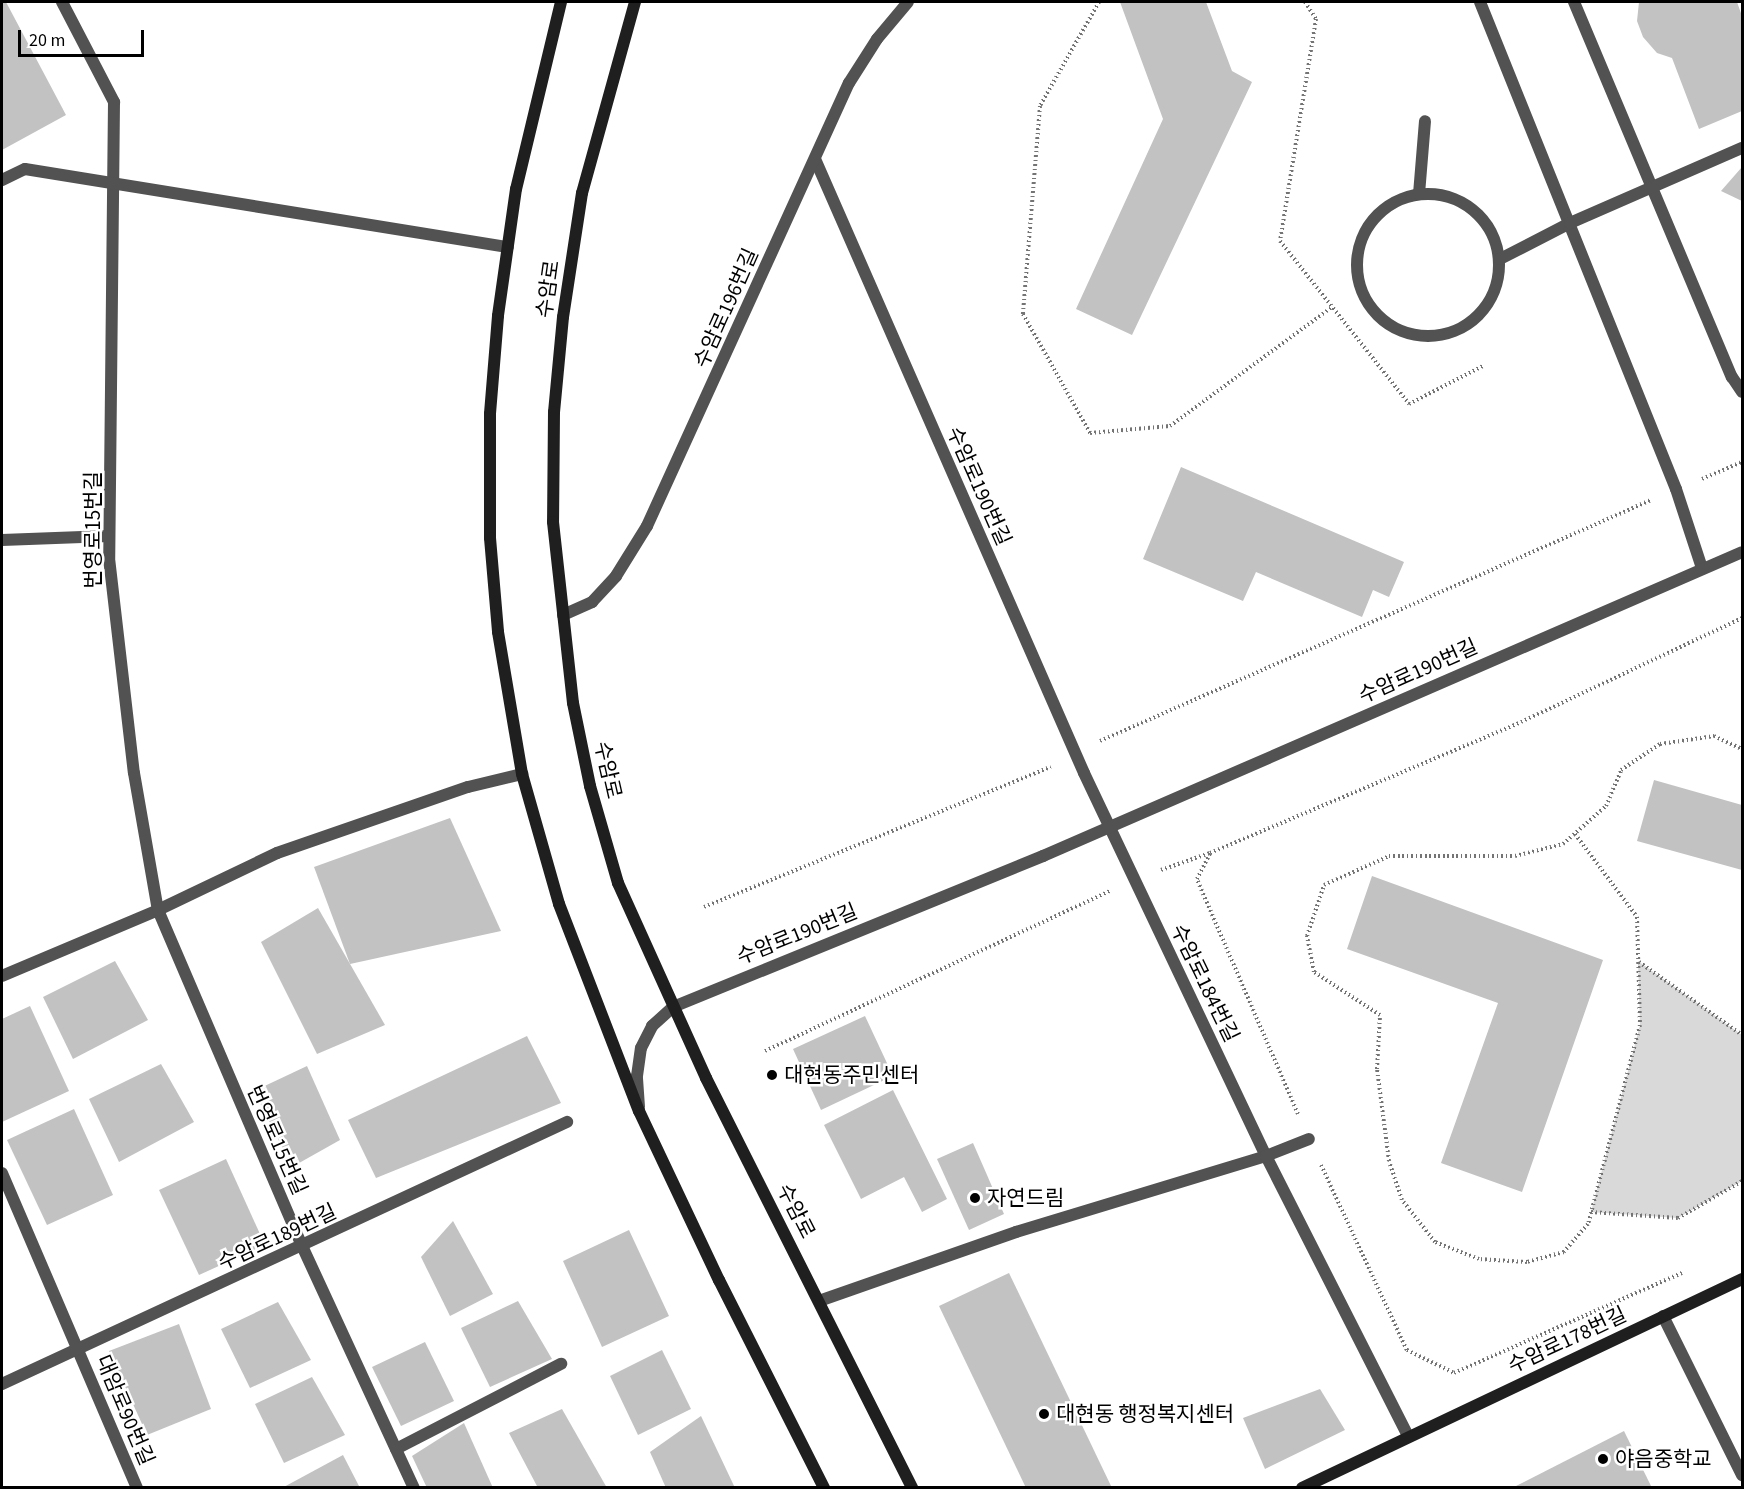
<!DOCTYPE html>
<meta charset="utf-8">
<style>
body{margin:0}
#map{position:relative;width:1744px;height:1489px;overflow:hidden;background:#fff;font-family:"Source Sans 3","Noto Sans KR",sans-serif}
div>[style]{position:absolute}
.green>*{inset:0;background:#d9d9d9}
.building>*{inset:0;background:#c2c2c2}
.path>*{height:4px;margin-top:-2px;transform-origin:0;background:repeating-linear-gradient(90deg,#747474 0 1.5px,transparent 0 4.5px)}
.lane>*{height:12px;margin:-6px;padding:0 6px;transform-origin:6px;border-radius:6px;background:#525252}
.street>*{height:12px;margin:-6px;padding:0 6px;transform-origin:6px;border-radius:6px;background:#525252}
.street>.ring{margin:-6px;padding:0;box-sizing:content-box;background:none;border:12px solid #525252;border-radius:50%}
.secondary>*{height:12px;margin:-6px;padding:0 6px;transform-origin:6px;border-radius:6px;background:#1f1f1f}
.dots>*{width:16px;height:16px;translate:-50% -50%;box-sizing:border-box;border:3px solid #fff;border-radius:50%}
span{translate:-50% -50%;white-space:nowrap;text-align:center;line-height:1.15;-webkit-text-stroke:5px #fff;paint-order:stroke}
.street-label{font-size:21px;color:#000}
.poi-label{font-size:21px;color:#000}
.left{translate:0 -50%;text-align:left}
.frame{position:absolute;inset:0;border:3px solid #000;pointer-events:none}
.scale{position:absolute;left:18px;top:30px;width:126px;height:27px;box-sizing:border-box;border:3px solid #000;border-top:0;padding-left:8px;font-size:18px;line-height:21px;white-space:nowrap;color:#000;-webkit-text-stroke:4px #fff;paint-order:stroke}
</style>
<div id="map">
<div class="green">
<div style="clip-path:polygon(1638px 961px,1742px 1035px,1742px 1181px,1678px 1218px,1591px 1212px,1640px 1025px)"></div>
</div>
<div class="building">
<div style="clip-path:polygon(2px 2px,6px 2px,66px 115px,2px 150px)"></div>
<div style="clip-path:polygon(1120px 2px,1206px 2px,1232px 71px,1252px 82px,1132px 335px,1076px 309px,1163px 119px)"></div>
<div style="clip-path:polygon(1639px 2px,1737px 2px,1742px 16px,1742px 111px,1699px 129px,1672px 58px,1657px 53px,1643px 37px,1637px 21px)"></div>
<div style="clip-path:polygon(1742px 167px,1742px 201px,1721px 191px)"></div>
<div style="clip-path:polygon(1181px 467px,1404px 562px,1389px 597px,1373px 590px,1362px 617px,1256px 572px,1243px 601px,1143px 559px)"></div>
<div style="clip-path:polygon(1654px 780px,1742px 805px,1742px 870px,1637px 841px)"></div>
<div style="clip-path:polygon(450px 818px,501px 931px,350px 964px,314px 867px)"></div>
<div style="clip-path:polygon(1372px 876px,1603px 960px,1522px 1192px,1441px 1163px,1498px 1003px,1347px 949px)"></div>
<div style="clip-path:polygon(318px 908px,385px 1025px,317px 1054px,261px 942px)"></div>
<div style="clip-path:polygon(115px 961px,148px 1020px,73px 1059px,43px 997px)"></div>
<div style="clip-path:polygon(30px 1006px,69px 1091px,2px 1122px,2px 1019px)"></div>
<div style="clip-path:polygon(865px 1016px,893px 1076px,821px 1110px,793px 1049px)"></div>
<div style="clip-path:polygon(527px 1036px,561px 1103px,376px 1178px,348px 1120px)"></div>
<div style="clip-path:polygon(161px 1064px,194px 1122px,119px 1162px,89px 1099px)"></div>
<div style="clip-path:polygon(307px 1066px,340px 1140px,292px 1167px,254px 1091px)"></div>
<div style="clip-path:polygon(893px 1090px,947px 1199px,922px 1212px,904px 1177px,861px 1199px,824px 1125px)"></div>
<div style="clip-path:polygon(74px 1109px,113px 1195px,47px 1225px,7px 1140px)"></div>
<div style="clip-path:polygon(973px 1143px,1004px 1214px,969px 1230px,937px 1159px)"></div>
<div style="clip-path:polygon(226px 1159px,265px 1245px,199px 1275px,159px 1190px)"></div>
<div style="clip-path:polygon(453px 1221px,493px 1294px,450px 1316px,421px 1257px)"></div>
<div style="clip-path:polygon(629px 1230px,669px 1316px,602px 1347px,563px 1261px)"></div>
<div style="clip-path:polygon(1009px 1273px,1112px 1488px,1026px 1488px,939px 1306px)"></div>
<div style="clip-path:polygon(518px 1301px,552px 1359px,490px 1387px,461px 1328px)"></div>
<div style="clip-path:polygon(278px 1302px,311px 1360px,250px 1388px,221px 1329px)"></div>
<div style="clip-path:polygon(179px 1324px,211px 1409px,147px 1435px,109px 1351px)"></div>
<div style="clip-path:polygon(425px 1342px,454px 1401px,401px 1426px,372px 1367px)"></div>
<div style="clip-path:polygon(662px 1350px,691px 1409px,638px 1435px,610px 1376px)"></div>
<div style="clip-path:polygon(312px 1377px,345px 1435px,284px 1463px,255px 1404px)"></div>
<div style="clip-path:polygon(1320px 1389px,1345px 1430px,1265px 1469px,1243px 1418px)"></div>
<div style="clip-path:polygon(562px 1409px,607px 1488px,538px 1488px,509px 1433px)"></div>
<div style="clip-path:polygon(701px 1416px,735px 1488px,666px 1488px,650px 1452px)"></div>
<div style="clip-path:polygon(464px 1423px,493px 1488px,427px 1488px,412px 1456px)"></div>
<div style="clip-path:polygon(1624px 1431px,1652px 1488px,1512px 1488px)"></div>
<div style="clip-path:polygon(343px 1455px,360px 1488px,282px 1488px)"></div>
</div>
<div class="path">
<div style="left:1099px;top:2px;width:120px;rotate:119.6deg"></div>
<div style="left:1040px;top:106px;width:209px;rotate:94.7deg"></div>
<div style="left:1023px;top:314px;width:137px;rotate:60.6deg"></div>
<div style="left:1090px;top:433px;width:80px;rotate:-5deg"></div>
<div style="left:1170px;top:426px;width:201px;rotate:-36.3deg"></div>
<div style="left:1305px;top:2px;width:20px;rotate:57deg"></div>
<div style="left:1316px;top:19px;width:225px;rotate:99.2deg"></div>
<div style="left:1280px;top:241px;width:208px;rotate:51.6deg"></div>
<div style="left:1409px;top:404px;width:85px;rotate:-27.2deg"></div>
<div style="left:1702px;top:479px;width:43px;rotate:-23deg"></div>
<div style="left:1100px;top:741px;width:601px;rotate:-23.62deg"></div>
<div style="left:1575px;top:834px;width:104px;rotate:53.2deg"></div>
<div style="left:1637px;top:917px;width:108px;rotate:88.4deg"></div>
<div style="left:1640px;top:1025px;width:206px;rotate:104.6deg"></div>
<div style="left:1588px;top:1224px;width:37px;rotate:131deg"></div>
<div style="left:1564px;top:1252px;width:38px;rotate:165deg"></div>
<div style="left:1527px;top:1262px;width:48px;rotate:-176.4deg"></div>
<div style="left:1479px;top:1259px;width:47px;rotate:-158.9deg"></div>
<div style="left:1435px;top:1242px;width:53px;rotate:-128.2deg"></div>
<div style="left:1402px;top:1200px;width:41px;rotate:-108.4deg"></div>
<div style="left:1389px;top:1161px;width:93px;rotate:-97.4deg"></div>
<div style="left:1377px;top:1069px;width:54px;rotate:-86.8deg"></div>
<div style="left:1380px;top:1015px;width:79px;rotate:-146.9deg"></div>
<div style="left:1314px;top:972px;width:37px;rotate:-101deg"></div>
<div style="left:1307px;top:936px;width:54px;rotate:-71.6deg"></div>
<div style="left:1324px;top:885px;width:71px;rotate:-24deg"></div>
<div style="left:1389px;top:856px;width:126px"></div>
<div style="left:1515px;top:856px;width:49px;rotate:-14deg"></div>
<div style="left:1563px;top:844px;width:57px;rotate:-41.5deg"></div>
<div style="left:1606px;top:806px;width:39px;rotate:-67deg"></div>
<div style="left:1621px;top:770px;width:47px;rotate:-33.7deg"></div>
<div style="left:1660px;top:744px;width:55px;rotate:-8.4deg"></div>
<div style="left:1714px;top:736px;width:31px;rotate:25deg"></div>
<div style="left:1161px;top:870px;width:52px;rotate:-19.1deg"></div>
<div style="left:704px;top:907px;width:374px;rotate:-22deg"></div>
<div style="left:1639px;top:962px;width:126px;rotate:35.3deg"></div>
<div style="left:765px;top:1051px;width:380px;rotate:-24.9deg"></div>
<div style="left:1298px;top:1114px;width:256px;rotate:-113.3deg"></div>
<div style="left:1197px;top:879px;width:29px;rotate:-63deg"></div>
<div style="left:1210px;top:853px;width:337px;rotate:-22.8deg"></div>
<div style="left:1521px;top:722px;width:244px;rotate:-25.2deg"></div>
<div style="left:1321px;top:1165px;width:204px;rotate:65.1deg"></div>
<div style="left:1407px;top:1350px;width:52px;rotate:26.1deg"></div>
<div style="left:1454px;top:1373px;width:249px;rotate:-23.7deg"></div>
<div style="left:1591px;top:1212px;width:87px;rotate:3.9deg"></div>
<div style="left:1678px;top:1218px;width:74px;rotate:-30deg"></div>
</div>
<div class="lane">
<div style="left:1663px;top:1316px;width:178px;rotate:63.6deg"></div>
<div style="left:396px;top:1449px;width:186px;rotate:-27.3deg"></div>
</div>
<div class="street">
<div style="left:62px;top:2px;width:113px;rotate:62.5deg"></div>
<div style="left:114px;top:102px;width:456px;rotate:90.6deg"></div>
<div style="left:109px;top:558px;width:216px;rotate:83.4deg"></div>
<div style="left:134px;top:773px;width:139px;rotate:80.1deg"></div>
<div style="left:158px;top:910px;width:368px;rotate:66.8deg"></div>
<div style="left:303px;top:1248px;width:264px;rotate:65.2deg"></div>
<div style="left:1480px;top:2px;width:525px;rotate:68.08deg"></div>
<div style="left:1676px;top:489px;width:83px;rotate:71.8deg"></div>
<div style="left:1574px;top:2px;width:407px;rotate:67.2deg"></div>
<div style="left:1732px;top:377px;width:18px;rotate:56deg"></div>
<div style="left:815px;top:159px;width:670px;rotate:66.34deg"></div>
<div style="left:1084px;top:773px;width:424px;rotate:64.6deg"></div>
<div style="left:1266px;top:1156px;width:314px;rotate:63.1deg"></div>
<div style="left:2px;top:180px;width:25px;rotate:-26deg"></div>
<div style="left:25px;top:169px;width:489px;rotate:9.2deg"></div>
<div class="ring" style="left:1357px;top:194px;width:130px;height:130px"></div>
<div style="left:1419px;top:194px;width:73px;rotate:-85.3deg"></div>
<div style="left:1500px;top:259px;width:79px;rotate:-27.2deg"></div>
<div style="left:1570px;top:223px;width:188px;rotate:-23.6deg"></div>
<div style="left:2px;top:540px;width:107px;rotate:-2.1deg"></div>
<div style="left:563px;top:615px;width:32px;rotate:-24deg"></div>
<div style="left:592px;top:602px;width:35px;rotate:-47deg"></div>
<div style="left:616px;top:576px;width:59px;rotate:-58.2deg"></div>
<div style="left:647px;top:526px;width:487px;rotate:-65.5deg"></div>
<div style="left:849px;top:83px;width:52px;rotate:-57.5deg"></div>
<div style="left:877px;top:39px;width:48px;rotate:-50deg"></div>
<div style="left:2px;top:976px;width:169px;rotate:-22.9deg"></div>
<div style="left:158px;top:910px;width:132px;rotate:-25.6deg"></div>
<div style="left:277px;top:853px;width:202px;rotate:-19.1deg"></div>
<div style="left:468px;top:787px;width:56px;rotate:-13.5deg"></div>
<div style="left:639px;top:1107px;width:31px;rotate:-94deg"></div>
<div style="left:637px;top:1076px;width:28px;rotate:-82deg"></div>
<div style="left:641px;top:1048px;width:25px;rotate:-63deg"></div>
<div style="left:652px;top:1026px;width:28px;rotate:-42deg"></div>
<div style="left:673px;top:1007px;width:400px;rotate:-22.2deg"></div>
<div style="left:1043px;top:856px;width:762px;rotate:-23.5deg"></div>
<div style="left:2px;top:1173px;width:343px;rotate:66.8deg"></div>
<div style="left:819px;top:1301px;width:209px;rotate:-19.3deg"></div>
<div style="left:1016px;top:1232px;width:261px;rotate:-16.9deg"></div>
<div style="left:1266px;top:1156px;width:46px;rotate:-21.6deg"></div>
<div style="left:2px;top:1384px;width:623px;rotate:-24.88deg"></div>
</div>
<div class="secondary">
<div style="left:561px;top:2px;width:192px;rotate:103.5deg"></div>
<div style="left:516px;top:189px;width:128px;rotate:98.1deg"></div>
<div style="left:498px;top:316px;width:98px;rotate:94.7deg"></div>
<div style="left:490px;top:414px;width:124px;rotate:90deg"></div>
<div style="left:490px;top:538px;width:94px;rotate:85.1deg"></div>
<div style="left:498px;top:632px;width:144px;rotate:80.4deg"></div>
<div style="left:522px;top:774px;width:135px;rotate:74.1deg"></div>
<div style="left:559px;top:904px;width:222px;rotate:68.9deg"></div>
<div style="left:639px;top:1111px;width:187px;rotate:64.7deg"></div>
<div style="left:719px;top:1280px;width:233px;rotate:63.2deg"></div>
<div style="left:635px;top:2px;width:198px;rotate:105.5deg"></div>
<div style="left:582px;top:193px;width:125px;rotate:98.7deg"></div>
<div style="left:563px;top:317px;width:95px;rotate:95.4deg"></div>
<div style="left:554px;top:412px;width:110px;rotate:90.5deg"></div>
<div style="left:553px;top:522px;width:182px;rotate:83.7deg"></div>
<div style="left:573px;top:703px;width:85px;rotate:78.4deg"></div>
<div style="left:590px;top:786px;width:101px;rotate:73.9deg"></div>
<div style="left:618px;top:883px;width:214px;rotate:65.7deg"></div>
<div style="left:706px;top:1078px;width:459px;rotate:63.3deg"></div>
<div style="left:1302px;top:1488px;width:487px;rotate:-25.4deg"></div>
</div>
<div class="dots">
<div style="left:772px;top:1075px;background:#000"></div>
<div style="left:975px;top:1198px;background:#000"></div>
<div style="left:1044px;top:1414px;background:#000"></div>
<div style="left:1603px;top:1459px;background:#000"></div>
</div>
<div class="street-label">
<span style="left:548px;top:289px;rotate:-82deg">수암로</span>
<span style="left:726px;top:308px;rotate:-66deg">수암로196번길</span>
<span style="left:979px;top:486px;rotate:66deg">수암로190번길</span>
<span style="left:93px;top:530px;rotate:-90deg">번영로15번길</span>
<span style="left:1418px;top:671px;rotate:-24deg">수암로190번길</span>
<span style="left:608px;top:770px;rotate:77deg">수암로</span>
<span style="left:797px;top:934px;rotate:-22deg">수암로190번길</span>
<span style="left:1205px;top:983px;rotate:64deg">수암로184번길</span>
<span style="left:277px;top:1140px;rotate:66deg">번영로15번길</span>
<span style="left:796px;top:1211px;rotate:63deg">수암로</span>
<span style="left:277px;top:1237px;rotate:-25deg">수암로189번길</span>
<span style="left:1567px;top:1340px;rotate:-25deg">수암로178번길</span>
<span style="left:125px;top:1410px;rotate:67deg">대암로90번길</span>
</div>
<div class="poi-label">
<span class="left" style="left:784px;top:1075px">대현동주민센터</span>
<span class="left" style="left:987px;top:1198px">자연드림</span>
<span class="left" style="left:1056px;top:1414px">대현동 행정복지센터</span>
<span class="left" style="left:1615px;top:1459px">야음중학교</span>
</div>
<div class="frame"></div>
<div class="scale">20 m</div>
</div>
